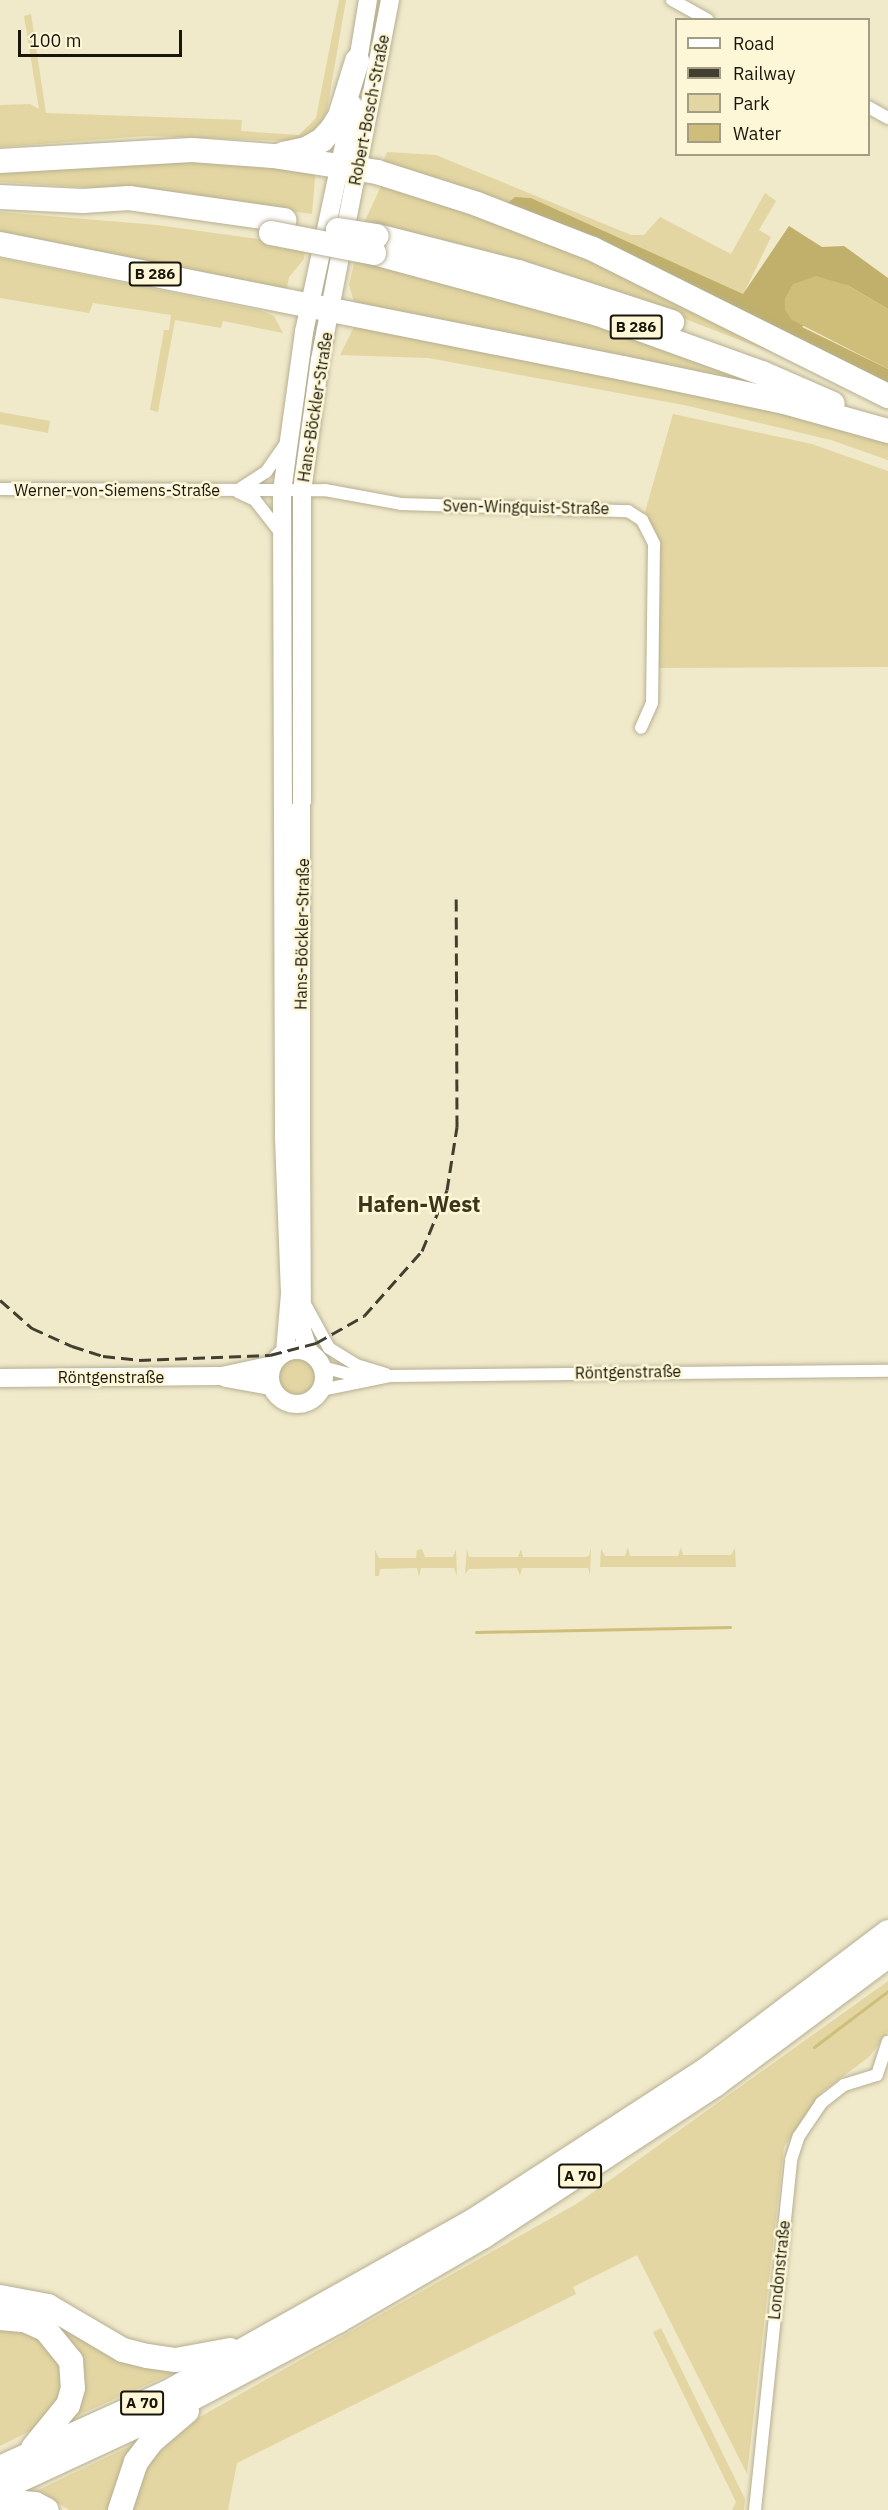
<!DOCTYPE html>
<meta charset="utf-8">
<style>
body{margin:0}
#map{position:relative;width:888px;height:2510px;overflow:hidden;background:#f0e9ca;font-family:"IBM Plex Sans",sans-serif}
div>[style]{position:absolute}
.green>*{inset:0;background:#e3d6a2}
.round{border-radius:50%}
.forest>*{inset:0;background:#c0b06c}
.water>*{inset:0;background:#cfbe7a}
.stream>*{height:3px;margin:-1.5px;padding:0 1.5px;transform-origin:1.5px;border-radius:1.5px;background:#cfbe7a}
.roads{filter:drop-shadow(0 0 2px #b6af92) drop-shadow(0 0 2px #b6af92)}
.street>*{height:12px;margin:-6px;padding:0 6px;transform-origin:6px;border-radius:6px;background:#fff}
.secondary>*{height:18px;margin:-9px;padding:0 9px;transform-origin:9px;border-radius:9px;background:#fff}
.secondary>.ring{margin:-9px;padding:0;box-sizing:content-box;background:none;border:18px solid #fff;border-radius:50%}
.highway>*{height:24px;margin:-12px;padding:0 12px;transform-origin:12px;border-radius:12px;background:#fff}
.rail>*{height:3px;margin-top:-1.5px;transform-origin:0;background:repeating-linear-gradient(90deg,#423f30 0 12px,transparent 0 18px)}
.bridges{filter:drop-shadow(0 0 2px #b6af92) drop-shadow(0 0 2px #b6af92)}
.highway-bridge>*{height:24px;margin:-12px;padding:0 12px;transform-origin:12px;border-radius:12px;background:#fff}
span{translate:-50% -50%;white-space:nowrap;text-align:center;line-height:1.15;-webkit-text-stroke:5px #fef7d7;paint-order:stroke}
.shield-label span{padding:2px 4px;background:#fef7d7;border:2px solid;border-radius:4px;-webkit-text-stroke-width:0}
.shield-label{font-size:15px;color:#18160b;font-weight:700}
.street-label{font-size:16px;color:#18160b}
.district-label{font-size:22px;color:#3b351b;font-weight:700}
.legend{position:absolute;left:675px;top:18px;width:195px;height:138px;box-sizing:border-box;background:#fef7d7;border:2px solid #a29d85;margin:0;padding:8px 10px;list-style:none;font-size:18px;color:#18160b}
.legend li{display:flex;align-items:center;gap:12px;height:30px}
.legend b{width:30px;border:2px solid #a29d85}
.scale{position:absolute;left:18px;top:30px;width:164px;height:27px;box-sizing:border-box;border:3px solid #18160b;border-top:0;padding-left:8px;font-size:18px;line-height:21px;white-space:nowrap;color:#18160b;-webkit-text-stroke:4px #fef7d7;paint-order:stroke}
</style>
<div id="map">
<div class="green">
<div style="clip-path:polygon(339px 0,346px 0,327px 110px,322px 122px,307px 136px,289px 141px,146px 136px,0 147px,0 105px,30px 104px,39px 109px,24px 16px,31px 14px,46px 113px,242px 120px,241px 131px,299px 135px,316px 118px)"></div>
<div style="clip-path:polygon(374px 0,383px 0,358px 136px,350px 139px)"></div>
<div style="clip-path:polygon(387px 152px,436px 155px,631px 235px,644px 235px,660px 217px,731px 254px,765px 193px,776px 201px,759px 230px,771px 237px,743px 295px,531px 198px,504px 206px,383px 162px)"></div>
<div style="clip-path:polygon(130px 157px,316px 166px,312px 214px,148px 191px,0 182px,0 167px)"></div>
<div style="clip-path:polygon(384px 180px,535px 230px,800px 363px,628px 297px,363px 225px)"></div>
<div style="clip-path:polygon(0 212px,157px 225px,265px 240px,305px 249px,304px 259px,289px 277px,286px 293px,0 238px)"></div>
<div style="clip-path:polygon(0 258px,262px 311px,274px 316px,283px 333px,223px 321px,221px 328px,175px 320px,158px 412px,150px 410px,164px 330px,169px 330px,171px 315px,93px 303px,89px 313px,0 298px)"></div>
<div style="clip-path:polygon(355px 259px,533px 303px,756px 384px,356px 308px,349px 285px)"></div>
<div style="clip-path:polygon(355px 325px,712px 390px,888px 442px,888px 460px,831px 440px,684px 405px,428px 358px,340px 355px)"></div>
<div style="clip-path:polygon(0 412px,50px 421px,48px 433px,0 424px)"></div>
<div style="clip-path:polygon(673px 414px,812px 444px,888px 471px,888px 667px,659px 668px,657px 534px,645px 512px)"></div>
<div class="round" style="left:279px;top:1358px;width:36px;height:36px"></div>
<div style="clip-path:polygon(591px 1547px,590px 1575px,588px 1568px,522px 1568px,520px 1576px,517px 1568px,469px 1569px,465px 1574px,467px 1549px,469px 1557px,518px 1557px,521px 1549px,523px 1557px,585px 1557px,589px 1556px)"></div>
<div style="clip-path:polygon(628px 1547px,630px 1556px,678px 1556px,681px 1547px,683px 1555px,731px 1555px,735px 1548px,736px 1567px,600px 1567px,601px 1549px,605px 1556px,625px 1556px)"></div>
<div style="clip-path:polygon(422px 1549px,425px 1557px,453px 1557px,456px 1549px,457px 1576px,454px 1568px,421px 1568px,419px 1577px,417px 1568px,380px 1569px,379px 1576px,375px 1576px,375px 1550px,379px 1558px,416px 1558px,417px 1550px)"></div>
<div style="clip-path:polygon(888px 1981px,888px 2032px,869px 2057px,822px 2092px,784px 2147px,747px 2474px,637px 2255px,573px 2287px,576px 2294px,237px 2463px,228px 2510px,130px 2510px,140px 2481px,155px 2456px,198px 2418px,578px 2203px)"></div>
<div style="clip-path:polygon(0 2324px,54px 2345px,67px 2386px,44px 2424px,0 2446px)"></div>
<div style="clip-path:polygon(54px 2324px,182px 2369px,65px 2421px,74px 2351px)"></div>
<div style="clip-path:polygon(661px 2328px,745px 2499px,744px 2510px,732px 2510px,736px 2502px,653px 2332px)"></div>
<div style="clip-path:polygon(149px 2437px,122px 2468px,110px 2510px,69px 2510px,41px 2492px,34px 2492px)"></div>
</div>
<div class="forest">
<div style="clip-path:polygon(515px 197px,531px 198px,743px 294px,789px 226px,822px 247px,844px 246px,888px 278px,888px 309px,847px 285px,802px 327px,888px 369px,888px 389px,504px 206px)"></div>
</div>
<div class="water">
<div style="clip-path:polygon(816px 276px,847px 285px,888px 309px,888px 369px,792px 320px,785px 310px,785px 298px,793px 284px)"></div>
</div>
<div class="stream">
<div style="left:476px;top:1632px;width:254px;rotate:-1.1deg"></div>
<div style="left:814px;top:2047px;width:93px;rotate:-37.1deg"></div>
</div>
<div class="roads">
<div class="street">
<div style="left:672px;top:0;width:41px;rotate:29.1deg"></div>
<div style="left:868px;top:107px;width:23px;rotate:29deg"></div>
<div style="left:241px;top:488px;width:30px;rotate:-33deg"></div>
<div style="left:266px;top:472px;width:33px;rotate:-55deg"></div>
<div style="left:0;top:489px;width:325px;rotate:0.2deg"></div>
<div style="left:325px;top:490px;width:77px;rotate:10.4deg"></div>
<div style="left:401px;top:504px;width:227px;rotate:1.8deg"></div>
<div style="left:628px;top:511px;width:17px;rotate:33deg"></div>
<div style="left:642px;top:520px;width:27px;rotate:63deg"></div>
<div style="left:654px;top:544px;width:159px;rotate:90.7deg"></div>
<div style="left:652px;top:703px;width:27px;rotate:114deg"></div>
<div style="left:238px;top:492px;width:19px;rotate:25deg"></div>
<div style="left:255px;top:500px;width:46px;rotate:52.1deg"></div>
<div style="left:306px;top:1306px;width:48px;rotate:61.3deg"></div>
<div style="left:329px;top:1348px;width:32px;rotate:32deg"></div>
<div style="left:356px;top:1365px;width:31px;rotate:17deg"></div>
<div style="left:322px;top:1367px;width:43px;rotate:14.7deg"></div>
<div style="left:321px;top:1390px;width:70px;rotate:-11.5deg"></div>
<div style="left:390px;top:1376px;width:498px;rotate:-0.6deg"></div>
<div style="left:755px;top:2510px;width:352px;rotate:-84.1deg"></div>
<div style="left:791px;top:2160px;width:25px;rotate:-72deg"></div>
<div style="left:799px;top:2136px;width:40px;rotate:-56deg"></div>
<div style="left:821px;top:2103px;width:29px;rotate:-38deg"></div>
<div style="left:844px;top:2085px;width:34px;rotate:-17deg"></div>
<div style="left:877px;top:2075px;width:35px;rotate:-72deg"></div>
</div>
<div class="secondary">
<div style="left:356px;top:73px;width:74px;rotate:-80.7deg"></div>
<div class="ring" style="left:270px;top:1350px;width:36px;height:36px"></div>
<div style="left:285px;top:1352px;width:58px;rotate:-85.1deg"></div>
<div style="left:290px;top:1294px;width:159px;rotate:-92.2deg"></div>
<div style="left:284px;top:1135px;width:644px;rotate:-90.18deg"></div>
<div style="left:282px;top:491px;width:161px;rotate:-82.1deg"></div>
<div style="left:304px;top:332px;width:233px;rotate:-77.9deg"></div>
<div style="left:309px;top:1352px;width:23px;rotate:-108deg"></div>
<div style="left:302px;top:1330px;width:195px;rotate:-90.3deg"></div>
<div style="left:301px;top:1135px;width:644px;rotate:-89.91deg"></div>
<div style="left:302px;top:491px;width:132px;rotate:-82.2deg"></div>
<div style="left:320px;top:360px;width:367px;rotate:-79deg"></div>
<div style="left:0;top:1378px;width:222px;rotate:-0.5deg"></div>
<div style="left:222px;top:1376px;width:52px;rotate:-12.2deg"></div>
<div style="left:226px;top:1378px;width:46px;rotate:10.1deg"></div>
</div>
<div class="highway">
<div style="left:283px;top:154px;width:24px;rotate:-12deg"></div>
<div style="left:306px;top:149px;width:18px;rotate:-29deg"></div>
<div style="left:322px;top:140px;width:15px;rotate:-48deg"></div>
<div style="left:332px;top:129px;width:15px;rotate:-58deg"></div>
<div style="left:340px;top:116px;width:58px;rotate:-72.8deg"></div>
<div style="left:0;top:161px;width:192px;rotate:-3.3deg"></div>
<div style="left:192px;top:150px;width:81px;rotate:4.2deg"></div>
<div style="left:273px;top:156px;width:105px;rotate:8.7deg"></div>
<div style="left:377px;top:172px;width:105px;rotate:17.7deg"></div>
<div style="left:477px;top:204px;width:124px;rotate:21.2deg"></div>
<div style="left:593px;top:249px;width:330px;rotate:26.5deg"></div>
<div style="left:0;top:197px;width:83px;rotate:2.8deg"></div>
<div style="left:83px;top:201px;width:46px;rotate:-3.7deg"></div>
<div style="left:129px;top:198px;width:157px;rotate:8.1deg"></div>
<div style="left:377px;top:236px;width:146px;rotate:14.3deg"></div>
<div style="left:518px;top:272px;width:162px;rotate:18deg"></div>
<div style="left:0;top:244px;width:635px;rotate:11.26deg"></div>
<div style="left:623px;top:368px;width:165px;rotate:11.9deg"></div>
<div style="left:784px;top:402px;width:108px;rotate:15.6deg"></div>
<div style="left:374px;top:253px;width:232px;rotate:15.2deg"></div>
<div style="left:598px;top:314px;width:174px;rotate:19.8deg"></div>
<div style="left:762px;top:373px;width:77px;rotate:23.6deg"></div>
<div style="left:0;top:2297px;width:49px;rotate:10.6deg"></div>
<div style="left:48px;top:2306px;width:87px;rotate:30.4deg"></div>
<div style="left:123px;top:2350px;width:25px;rotate:14deg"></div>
<div style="left:147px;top:2356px;width:29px;rotate:8deg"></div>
<div style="left:176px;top:2360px;width:55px;rotate:-10.5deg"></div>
<div style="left:0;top:2318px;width:25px;rotate:5deg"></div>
<div style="left:25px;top:2320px;width:23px;rotate:25deg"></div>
<div style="left:46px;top:2330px;width:40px;rotate:51deg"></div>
<div style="left:71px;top:2361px;width:27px;rotate:86deg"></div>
<div style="left:73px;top:2388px;width:18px;rotate:106deg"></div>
<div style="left:68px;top:2405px;width:55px;rotate:129.1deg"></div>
<div style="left:0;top:2468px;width:184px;rotate:-24.3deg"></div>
<div style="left:168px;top:2392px;width:350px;rotate:-29.3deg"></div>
<div style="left:473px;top:2221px;width:279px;rotate:-33deg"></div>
<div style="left:707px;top:2069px;width:227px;rotate:-37.1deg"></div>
<div style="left:0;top:2489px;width:190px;rotate:-24.9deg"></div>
<div style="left:172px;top:2409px;width:188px;rotate:-27.9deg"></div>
<div style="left:338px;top:2321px;width:169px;rotate:-30.2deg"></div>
<div style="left:484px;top:2236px;width:277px;rotate:-33.2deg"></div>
<div style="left:716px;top:2084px;width:214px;rotate:-36.7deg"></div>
<div style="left:0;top:2501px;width:35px;rotate:5deg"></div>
<div style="left:35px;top:2504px;width:13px;rotate:27deg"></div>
<div style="left:120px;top:2510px;width:51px;rotate:-71.6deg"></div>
<div style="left:136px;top:2462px;width:26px;rotate:-53deg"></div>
<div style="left:152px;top:2441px;width:46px;rotate:-40.6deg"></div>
</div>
</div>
<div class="rail">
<div style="left:0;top:1300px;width:43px;rotate:41.2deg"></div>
<div style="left:32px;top:1328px;width:44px;rotate:24.2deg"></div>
<div style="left:72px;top:1346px;width:33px;rotate:18deg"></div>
<div style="left:103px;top:1356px;width:36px;rotate:6deg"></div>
<div style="left:139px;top:1360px;width:131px;rotate:-2.2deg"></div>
<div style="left:270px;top:1355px;width:48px;rotate:-14.6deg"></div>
<div style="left:316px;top:1343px;width:55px;rotate:-29.4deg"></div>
<div style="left:364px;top:1316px;width:87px;rotate:-48.3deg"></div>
<div style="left:422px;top:1251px;width:66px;rotate:-67.7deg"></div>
<div style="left:447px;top:1190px;width:64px;rotate:-81deg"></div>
<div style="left:457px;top:1127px;width:234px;rotate:-90.2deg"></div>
</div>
<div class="bridges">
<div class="highway-bridge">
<div style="left:338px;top:230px;width:39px;rotate:9deg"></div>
<div style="left:271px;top:233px;width:105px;rotate:11deg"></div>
</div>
</div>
<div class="shield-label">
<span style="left:155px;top:274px">B 286</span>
<span style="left:636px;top:327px">B 286</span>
<span style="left:580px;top:2176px">A 70</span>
<span style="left:142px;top:2403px">A 70</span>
</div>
<div class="street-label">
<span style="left:369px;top:110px;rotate:-79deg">Robert-Bosch-Straße</span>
<span style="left:315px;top:407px;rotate:-81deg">Hans-Böckler-Straße</span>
<span style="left:117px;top:490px">Werner-von-Siemens-Straße</span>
<span style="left:526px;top:507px;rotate:1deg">Sven-Wingquist-Straße</span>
<span style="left:302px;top:934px;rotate:-89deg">Hans-Böckler-Straße</span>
<span style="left:628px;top:1372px;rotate:-1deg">Röntgenstraße</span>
<span style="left:111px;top:1377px">Röntgenstraße</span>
<span style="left:779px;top:2270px;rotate:-84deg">Londonstraße</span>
</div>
<div class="district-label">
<span style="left:419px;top:1204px">Hafen-West</span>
</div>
<ul class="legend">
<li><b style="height:8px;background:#fff"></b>Road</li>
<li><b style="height:8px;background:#423f30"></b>Railway</li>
<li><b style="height:16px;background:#e3d6a2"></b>Park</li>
<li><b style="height:16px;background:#cfbe7a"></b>Water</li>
</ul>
<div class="scale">100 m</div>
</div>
